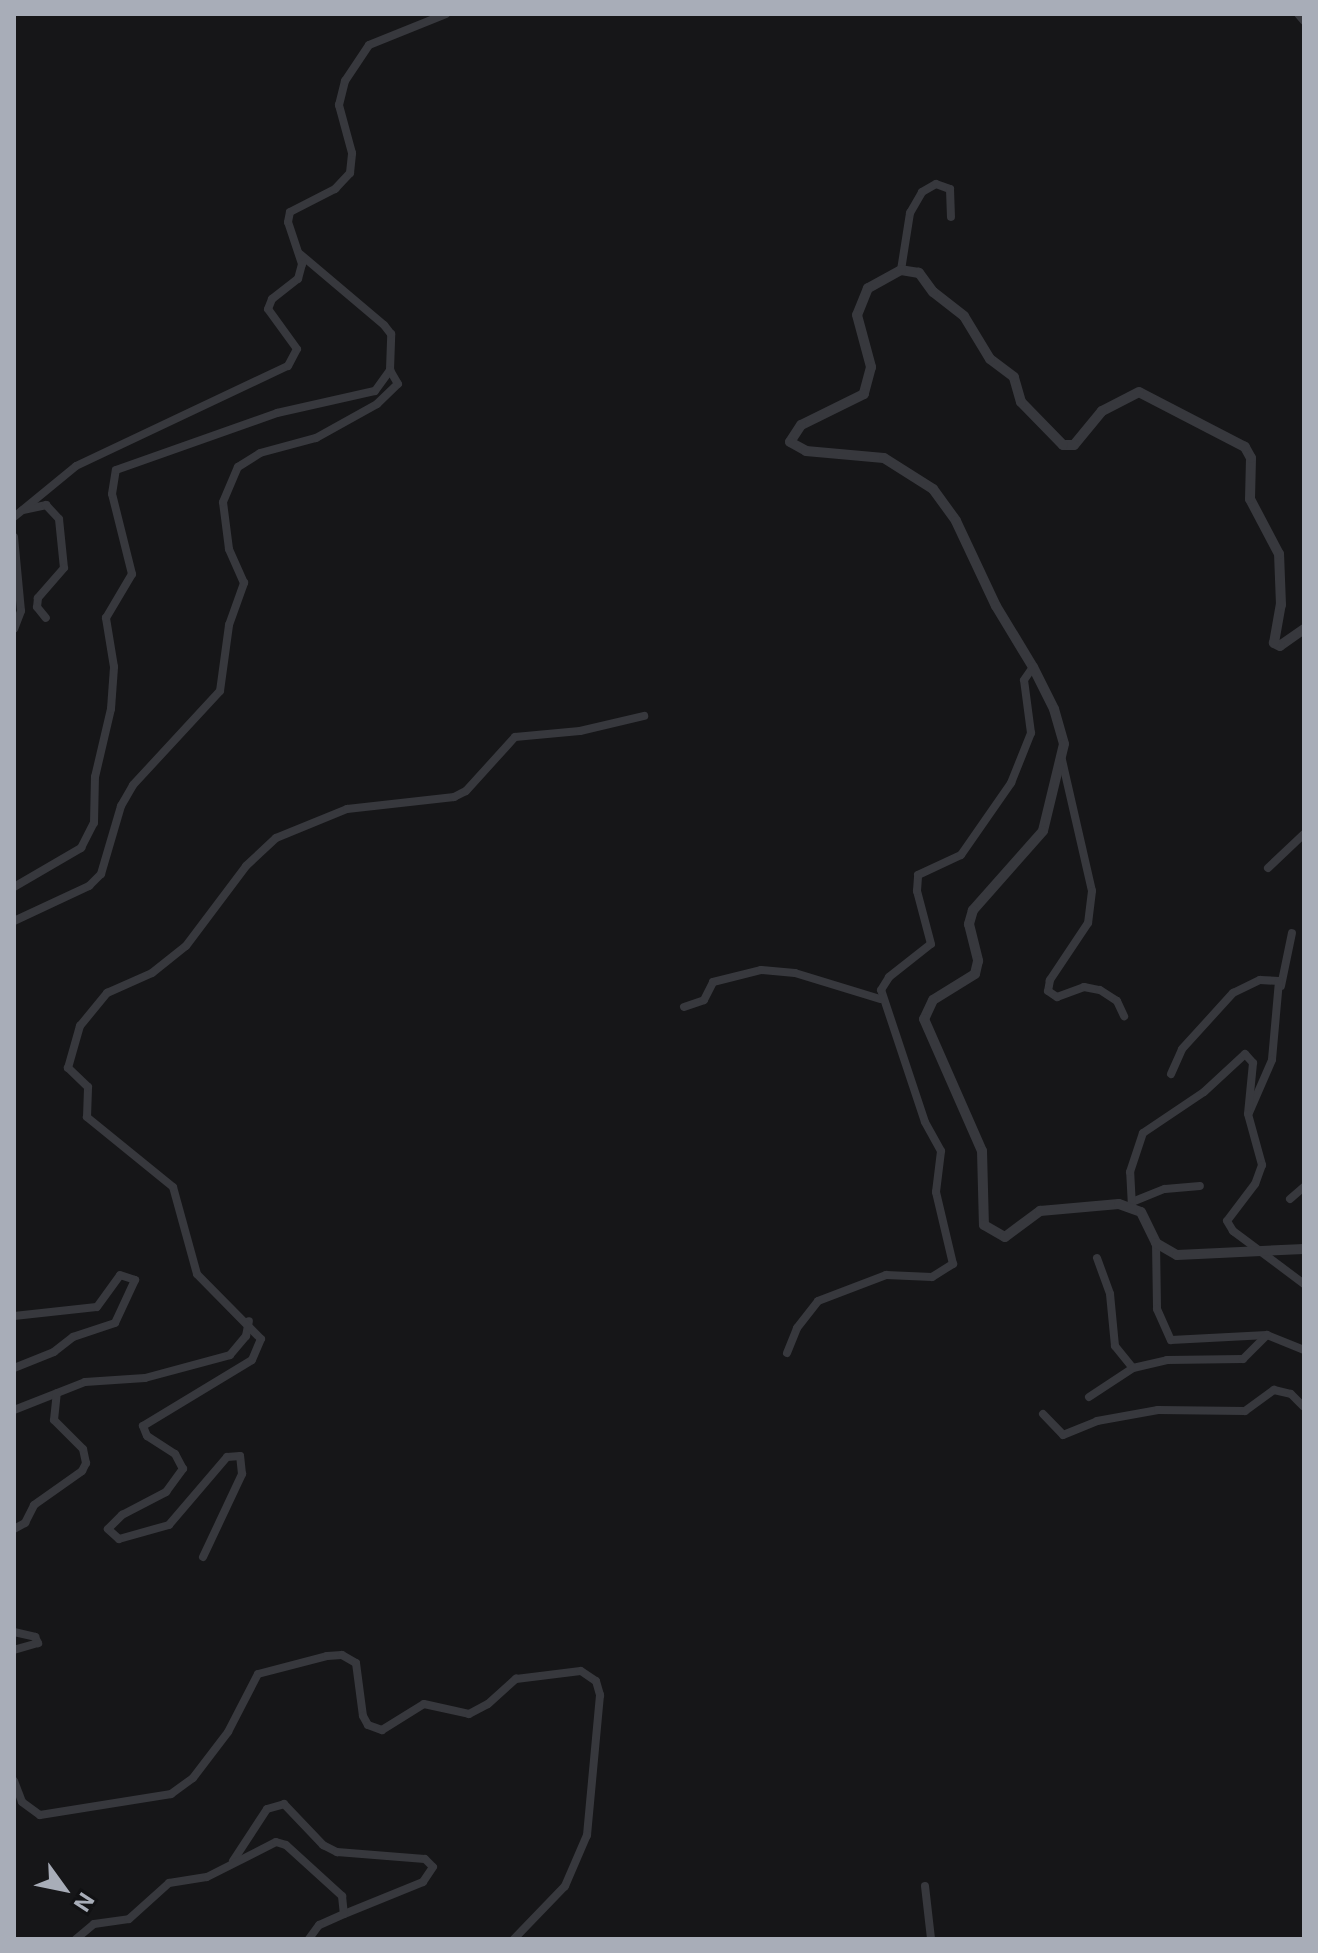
<!DOCTYPE html>
<style>
body{margin:0}
#map{position:relative;width:1318px;height:1953px;overflow:hidden;background:#161618;font-family:Inter,sans-serif}
div>[style]{position:absolute}
.minor>*{height:8px;margin:-4px;padding:0 4px;transform-origin:4px;border-radius:4px;background:#37383d}
.tertiary>*{height:10px;margin:-5px;padding:0 5px;transform-origin:5px;border-radius:5px;background:#37383d}
span{translate:-50% -50%;white-space:nowrap;text-align:center;line-height:1.15;-webkit-text-stroke:7px #111113;paint-order:stroke}
.frame{position:absolute;inset:0;border:16px solid #a8adb8;pointer-events:none}
.north{position:absolute;left:24px;top:1849px;width:80px;height:80px;-webkit-text-stroke:6px #111113;paint-order:stroke;rotate:123deg;font-size:22px;font-weight:700;line-height:32px;text-align:center;color:#a8adb8}
.north::after{content:'';display:block;margin:auto;width:28px;height:36px;background:#a8adb8;clip-path:polygon(50% 0,100% 100%,50% 72%,0 100%)}
</style>
<div id="map">
<div class="minor">
<div style="left:1298px;top:14px;width:9px;rotate:49deg"></div>
<div style="left:901px;top:270px;width:58px;rotate:-81deg"></div>
<div style="left:910px;top:213px;width:24px;rotate:-60deg"></div>
<div style="left:922px;top:192px;width:16px;rotate:-30deg"></div>
<div style="left:936px;top:184px;width:15px;rotate:20deg"></div>
<div style="left:950px;top:189px;width:28px;rotate:88deg"></div>
<div style="left:23px;top:510px;width:24px;rotate:-12deg"></div>
<div style="left:46px;top:505px;width:19px;rotate:47deg"></div>
<div style="left:59px;top:519px;width:49px;rotate:84.2deg"></div>
<div style="left:64px;top:568px;width:40px;rotate:131deg"></div>
<div style="left:38px;top:598px;width:9px;rotate:96deg"></div>
<div style="left:37px;top:607px;width:14px;rotate:51deg"></div>
<div style="left:14px;top:517px;width:80px;rotate:-39.4deg"></div>
<div style="left:76px;top:466px;width:234px;rotate:-25.3deg"></div>
<div style="left:288px;top:366px;width:19px;rotate:-62deg"></div>
<div style="left:297px;top:349px;width:49px;rotate:-125.9deg"></div>
<div style="left:268px;top:309px;width:11px;rotate:-68deg"></div>
<div style="left:272px;top:299px;width:33px;rotate:-38deg"></div>
<div style="left:298px;top:279px;width:16px;rotate:-75deg"></div>
<div style="left:302px;top:264px;width:44px;rotate:-108.4deg"></div>
<div style="left:288px;top:222px;width:10px;rotate:-79deg"></div>
<div style="left:290px;top:212px;width:51px;rotate:-27.1deg"></div>
<div style="left:335px;top:189px;width:22px;rotate:-47deg"></div>
<div style="left:350px;top:173px;width:20px;rotate:-84deg"></div>
<div style="left:352px;top:153px;width:50px;rotate:-105.2deg"></div>
<div style="left:339px;top:105px;width:25px;rotate:-76deg"></div>
<div style="left:345px;top:81px;width:43px;rotate:-56.3deg"></div>
<div style="left:369px;top:45px;width:83px;rotate:-21.9deg"></div>
<div style="left:14px;top:537px;width:74px;rotate:84.6deg"></div>
<div style="left:21px;top:611px;width:19px;rotate:111deg"></div>
<div style="left:1062px;top:760px;width:134px;rotate:77.1deg"></div>
<div style="left:1092px;top:891px;width:32px;rotate:97deg"></div>
<div style="left:1088px;top:923px;width:69px;rotate:123.7deg"></div>
<div style="left:1050px;top:980px;width:11px;rotate:100deg"></div>
<div style="left:1048px;top:991px;width:11px;rotate:34deg"></div>
<div style="left:1057px;top:997px;width:29px;rotate:-20deg"></div>
<div style="left:1084px;top:987px;width:16px;rotate:11deg"></div>
<div style="left:1100px;top:990px;width:20px;rotate:33deg"></div>
<div style="left:1117px;top:1001px;width:17px;rotate:65deg"></div>
<div style="left:1268px;top:868px;width:50px;rotate:-43.4deg"></div>
<div style="left:14px;top:887px;width:78px;rotate:-30.2deg"></div>
<div style="left:81px;top:848px;width:28px;rotate:-63deg"></div>
<div style="left:94px;top:823px;width:46px;rotate:-88.8deg"></div>
<div style="left:95px;top:777px;width:70px;rotate:-76.8deg"></div>
<div style="left:111px;top:709px;width:42px;rotate:-85.9deg"></div>
<div style="left:114px;top:667px;width:50px;rotate:-99.3deg"></div>
<div style="left:106px;top:618px;width:51px;rotate:-59.4deg"></div>
<div style="left:132px;top:574px;width:82px;rotate:-104deg"></div>
<div style="left:112px;top:494px;width:24px;rotate:-81deg"></div>
<div style="left:116px;top:470px;width:171px;rotate:-19.5deg"></div>
<div style="left:277px;top:413px;width:100px;rotate:-12.7deg"></div>
<div style="left:375px;top:391px;width:26px;rotate:-54deg"></div>
<div style="left:390px;top:370px;width:36px;rotate:-88deg"></div>
<div style="left:391px;top:334px;width:11px;rotate:-128deg"></div>
<div style="left:384px;top:325px;width:110px;rotate:-139.8deg"></div>
<div style="left:14px;top:921px;width:83px;rotate:-25deg"></div>
<div style="left:89px;top:886px;width:17px;rotate:-45deg"></div>
<div style="left:101px;top:874px;width:71px;rotate:-73.6deg"></div>
<div style="left:121px;top:806px;width:24px;rotate:-60deg"></div>
<div style="left:133px;top:785px;width:128px;rotate:-47.2deg"></div>
<div style="left:220px;top:691px;width:67px;rotate:-82.2deg"></div>
<div style="left:229px;top:625px;width:45px;rotate:-70.3deg"></div>
<div style="left:244px;top:583px;width:37px;rotate:-114deg"></div>
<div style="left:229px;top:549px;width:47px;rotate:-97.3deg"></div>
<div style="left:223px;top:502px;width:38px;rotate:-67deg"></div>
<div style="left:238px;top:467px;width:26px;rotate:-32deg"></div>
<div style="left:260px;top:453px;width:58px;rotate:-15deg"></div>
<div style="left:316px;top:438px;width:70px;rotate:-29.1deg"></div>
<div style="left:377px;top:404px;width:29px;rotate:-44deg"></div>
<div style="left:398px;top:384px;width:16px;rotate:-120deg"></div>
<div style="left:1281px;top:986px;width:54px;rotate:-78.3deg"></div>
<div style="left:684px;top:1007px;width:21px;rotate:-19deg"></div>
<div style="left:704px;top:1000px;width:20px;rotate:-63deg"></div>
<div style="left:713px;top:982px;width:49px;rotate:-14deg"></div>
<div style="left:761px;top:970px;width:34px;rotate:5deg"></div>
<div style="left:795px;top:973px;width:89px;rotate:17deg"></div>
<div style="left:1171px;top:1074px;width:27px;rotate:-66deg"></div>
<div style="left:1182px;top:1049px;width:76px;rotate:-47.7deg"></div>
<div style="left:1233px;top:993px;width:30px;rotate:-26deg"></div>
<div style="left:1260px;top:980px;width:19px;rotate:3deg"></div>
<div style="left:1279px;top:981px;width:79px;rotate:95.1deg"></div>
<div style="left:1272px;top:1060px;width:58px;rotate:113.5deg"></div>
<div style="left:1290px;top:1199px;width:18px;rotate:-41deg"></div>
<div style="left:1132px;top:1202px;width:35px;rotate:-22deg"></div>
<div style="left:1165px;top:1189px;width:35px;rotate:-5deg"></div>
<div style="left:1132px;top:1207px;width:35px;rotate:-93deg"></div>
<div style="left:1130px;top:1172px;width:41px;rotate:-71.6deg"></div>
<div style="left:1143px;top:1133px;width:73px;rotate:-33.9deg"></div>
<div style="left:1204px;top:1092px;width:56px;rotate:-42.8deg"></div>
<div style="left:1245px;top:1054px;width:12px;rotate:48deg"></div>
<div style="left:1253px;top:1063px;width:51px;rotate:95.6deg"></div>
<div style="left:1248px;top:1114px;width:53px;rotate:74.6deg"></div>
<div style="left:1262px;top:1165px;width:20px;rotate:110deg"></div>
<div style="left:1255px;top:1184px;width:46px;rotate:127.1deg"></div>
<div style="left:1227px;top:1221px;width:12px;rotate:59deg"></div>
<div style="left:1233px;top:1231px;width:89px;rotate:36.7deg"></div>
<div style="left:1156px;top:1243px;width:66px;rotate:89.1deg"></div>
<div style="left:1157px;top:1309px;width:34px;rotate:66deg"></div>
<div style="left:1171px;top:1340px;width:96px;rotate:-3deg"></div>
<div style="left:1267px;top:1335px;width:40px;rotate:22deg"></div>
<div style="left:1097px;top:1258px;width:38px;rotate:70deg"></div>
<div style="left:1110px;top:1294px;width:52px;rotate:84.5deg"></div>
<div style="left:1115px;top:1346px;width:28px;rotate:51deg"></div>
<div style="left:14px;top:1316px;width:83px;rotate:-6.2deg"></div>
<div style="left:97px;top:1307px;width:39px;rotate:-54deg"></div>
<div style="left:120px;top:1275px;width:16px;rotate:18deg"></div>
<div style="left:135px;top:1280px;width:47px;rotate:114.9deg"></div>
<div style="left:115px;top:1323px;width:44px;rotate:161.6deg"></div>
<div style="left:73px;top:1337px;width:24px;rotate:142deg"></div>
<div style="left:54px;top:1352px;width:43px;rotate:158.2deg"></div>
<div style="left:787px;top:1353px;width:27px;rotate:-68deg"></div>
<div style="left:797px;top:1328px;width:34px;rotate:-52deg"></div>
<div style="left:818px;top:1301px;width:73px;rotate:-20.9deg"></div>
<div style="left:886px;top:1275px;width:46px;rotate:2.5deg"></div>
<div style="left:932px;top:1277px;width:25px;rotate:-32deg"></div>
<div style="left:953px;top:1264px;width:74px;rotate:-103.3deg"></div>
<div style="left:936px;top:1192px;width:41px;rotate:-83deg"></div>
<div style="left:941px;top:1151px;width:33px;rotate:-119deg"></div>
<div style="left:925px;top:1122px;width:139px;rotate:-108.4deg"></div>
<div style="left:881px;top:990px;width:15px;rotate:-58deg"></div>
<div style="left:889px;top:977px;width:53px;rotate:-38.2deg"></div>
<div style="left:931px;top:944px;width:55px;rotate:-104.8deg"></div>
<div style="left:917px;top:891px;width:16px;rotate:-86deg"></div>
<div style="left:918px;top:875px;width:47px;rotate:-24.9deg"></div>
<div style="left:961px;top:855px;width:88px;rotate:-55.2deg"></div>
<div style="left:1011px;top:783px;width:54px;rotate:-68.2deg"></div>
<div style="left:1031px;top:733px;width:53px;rotate:-97.5deg"></div>
<div style="left:1024px;top:680px;width:16px;rotate:-55deg"></div>
<div style="left:1089px;top:1397px;width:53px;rotate:-33.4deg"></div>
<div style="left:1133px;top:1368px;width:35px;rotate:-13deg"></div>
<div style="left:1167px;top:1360px;width:76px;rotate:-0.8deg"></div>
<div style="left:1243px;top:1359px;width:34px;rotate:-45deg"></div>
<div style="left:14px;top:1410px;width:76px;rotate:-21.5deg"></div>
<div style="left:85px;top:1382px;width:60px;rotate:-3.8deg"></div>
<div style="left:145px;top:1378px;width:88px;rotate:-15.1deg"></div>
<div style="left:230px;top:1355px;width:25px;rotate:-50deg"></div>
<div style="left:246px;top:1336px;width:15px;rotate:-79deg"></div>
<div style="left:1043px;top:1414px;width:29px;rotate:46deg"></div>
<div style="left:1063px;top:1435px;width:37px;rotate:-22deg"></div>
<div style="left:1097px;top:1421px;width:62px;rotate:-10.2deg"></div>
<div style="left:1158px;top:1410px;width:87px;rotate:0.7deg"></div>
<div style="left:1245px;top:1411px;width:36px;rotate:-36deg"></div>
<div style="left:1274px;top:1390px;width:17px;rotate:13deg"></div>
<div style="left:1291px;top:1394px;width:18px;rotate:45deg"></div>
<div style="left:14px;top:1529px;width:13px;rotate:-29deg"></div>
<div style="left:25px;top:1523px;width:20px;rotate:-63deg"></div>
<div style="left:34px;top:1505px;width:59px;rotate:-35.3deg"></div>
<div style="left:82px;top:1471px;width:9px;rotate:-63deg"></div>
<div style="left:86px;top:1463px;width:14px;rotate:-102deg"></div>
<div style="left:83px;top:1449px;width:41px;rotate:-135deg"></div>
<div style="left:54px;top:1420px;width:27px;rotate:-84deg"></div>
<div style="left:203px;top:1557px;width:92px;rotate:-64.8deg"></div>
<div style="left:242px;top:1474px;width:18px;rotate:-96deg"></div>
<div style="left:240px;top:1456px;width:13px;rotate:176deg"></div>
<div style="left:227px;top:1457px;width:89px;rotate:130.5deg"></div>
<div style="left:169px;top:1525px;width:52px;rotate:164.4deg"></div>
<div style="left:119px;top:1539px;width:15px;rotate:-138deg"></div>
<div style="left:108px;top:1529px;width:20px;rotate:-45deg"></div>
<div style="left:122px;top:1515px;width:50px;rotate:-27.6deg"></div>
<div style="left:166px;top:1492px;width:29px;rotate:-54deg"></div>
<div style="left:183px;top:1469px;width:17px;rotate:-118deg"></div>
<div style="left:175px;top:1454px;width:33px;rotate:-147deg"></div>
<div style="left:147px;top:1436px;width:11px;rotate:-112deg"></div>
<div style="left:143px;top:1426px;width:127px;rotate:-31.2deg"></div>
<div style="left:252px;top:1360px;width:23px;rotate:-67deg"></div>
<div style="left:261px;top:1339px;width:91px;rotate:-134.6deg"></div>
<div style="left:197px;top:1274px;width:90px;rotate:-105.4deg"></div>
<div style="left:173px;top:1187px;width:111px;rotate:-140.9deg"></div>
<div style="left:87px;top:1117px;width:30px;rotate:-88deg"></div>
<div style="left:88px;top:1087px;width:28px;rotate:-136deg"></div>
<div style="left:68px;top:1068px;width:44px;rotate:-74.1deg"></div>
<div style="left:80px;top:1026px;width:43px;rotate:-50.7deg"></div>
<div style="left:107px;top:993px;width:49px;rotate:-24deg"></div>
<div style="left:152px;top:973px;width:43px;rotate:-38.5deg"></div>
<div style="left:186px;top:946px;width:100px;rotate:-53.1deg"></div>
<div style="left:246px;top:866px;width:41px;rotate:-43deg"></div>
<div style="left:276px;top:838px;width:77px;rotate:-22.2deg"></div>
<div style="left:347px;top:809px;width:108px;rotate:-6.4deg"></div>
<div style="left:454px;top:797px;width:13px;rotate:-27deg"></div>
<div style="left:466px;top:791px;width:73px;rotate:-47.8deg"></div>
<div style="left:515px;top:737px;width:65px;rotate:-5.3deg"></div>
<div style="left:580px;top:731px;width:66px;rotate:-13.2deg"></div>
<div style="left:14px;top:1632px;width:22px;rotate:13deg"></div>
<div style="left:35px;top:1637px;width:7px;rotate:63deg"></div>
<div style="left:38px;top:1643px;width:25px;rotate:164deg"></div>
<div style="left:14px;top:1781px;width:22px;rotate:69deg"></div>
<div style="left:22px;top:1802px;width:22px;rotate:36deg"></div>
<div style="left:40px;top:1815px;width:133px;rotate:-9.1deg"></div>
<div style="left:171px;top:1794px;width:27px;rotate:-36deg"></div>
<div style="left:193px;top:1778px;width:58px;rotate:-52.7deg"></div>
<div style="left:228px;top:1732px;width:65px;rotate:-62.7deg"></div>
<div style="left:258px;top:1674px;width:71px;rotate:-14.6deg"></div>
<div style="left:327px;top:1656px;width:15px;rotate:-4deg"></div>
<div style="left:342px;top:1655px;width:16px;rotate:30deg"></div>
<div style="left:356px;top:1663px;width:53px;rotate:82.5deg"></div>
<div style="left:363px;top:1716px;width:10px;rotate:61deg"></div>
<div style="left:368px;top:1725px;width:15px;rotate:20deg"></div>
<div style="left:382px;top:1730px;width:49px;rotate:-31.8deg"></div>
<div style="left:424px;top:1704px;width:46px;rotate:12.5deg"></div>
<div style="left:469px;top:1714px;width:21px;rotate:-28deg"></div>
<div style="left:488px;top:1704px;width:38px;rotate:-42deg"></div>
<div style="left:516px;top:1679px;width:65px;rotate:-7deg"></div>
<div style="left:581px;top:1671px;width:18px;rotate:34deg"></div>
<div style="left:596px;top:1681px;width:15px;rotate:74deg"></div>
<div style="left:600px;top:1695px;width:141px;rotate:95.3deg"></div>
<div style="left:587px;top:1835px;width:56px;rotate:113.3deg"></div>
<div style="left:565px;top:1886px;width:74px;rotate:133.9deg"></div>
<div style="left:233px;top:1861px;width:62px;rotate:-56.8deg"></div>
<div style="left:267px;top:1809px;width:18px;rotate:-16deg"></div>
<div style="left:284px;top:1804px;width:57px;rotate:46.4deg"></div>
<div style="left:323px;top:1845px;width:16px;rotate:27deg"></div>
<div style="left:337px;top:1852px;width:88px;rotate:4.5deg"></div>
<div style="left:425px;top:1859px;width:11px;rotate:45deg"></div>
<div style="left:433px;top:1867px;width:18px;rotate:124deg"></div>
<div style="left:423px;top:1882px;width:85px;rotate:157.9deg"></div>
<div style="left:925px;top:1886px;width:53px;rotate:83.5deg"></div>
<div style="left:76px;top:1939px;width:23px;rotate:-40deg"></div>
<div style="left:94px;top:1924px;width:35px;rotate:-8deg"></div>
<div style="left:129px;top:1919px;width:54px;rotate:-42deg"></div>
<div style="left:169px;top:1883px;width:38px;rotate:-9deg"></div>
<div style="left:207px;top:1877px;width:77px;rotate:-26.9deg"></div>
<div style="left:276px;top:1842px;width:10px;rotate:17deg"></div>
<div style="left:286px;top:1845px;width:76px;rotate:42.3deg"></div>
<div style="left:342px;top:1896px;width:18px;rotate:84deg"></div>
<div style="left:344px;top:1914px;width:27px;rotate:156deg"></div>
<div style="left:319px;top:1925px;width:17px;rotate:126deg"></div>
</div>
<div class="tertiary">
<div style="left:1304px;top:629px;width:29px;rotate:145deg"></div>
<div style="left:1280px;top:646px;width:7px;rotate:-153deg"></div>
<div style="left:1274px;top:643px;width:39px;rotate:-80deg"></div>
<div style="left:1281px;top:605px;width:51px;rotate:-92.2deg"></div>
<div style="left:1279px;top:554px;width:62px;rotate:-117.8deg"></div>
<div style="left:1250px;top:499px;width:41px;rotate:-88.6deg"></div>
<div style="left:1251px;top:458px;width:13px;rotate:-119deg"></div>
<div style="left:1245px;top:447px;width:119px;rotate:-152.6deg"></div>
<div style="left:1139px;top:392px;width:42px;rotate:152.8deg"></div>
<div style="left:1102px;top:411px;width:44px;rotate:129.5deg"></div>
<div style="left:1074px;top:445px;width:11px;rotate:180deg"></div>
<div style="left:1063px;top:445px;width:60px;rotate:-134.3deg"></div>
<div style="left:1021px;top:402px;width:26px;rotate:-106deg"></div>
<div style="left:1014px;top:377px;width:30px;rotate:-143deg"></div>
<div style="left:990px;top:359px;width:50px;rotate:-121.2deg"></div>
<div style="left:964px;top:316px;width:39px;rotate:-142deg"></div>
<div style="left:933px;top:292px;width:24px;rotate:-126deg"></div>
<div style="left:919px;top:273px;width:18px;rotate:-171deg"></div>
<div style="left:901px;top:270px;width:38px;rotate:151deg"></div>
<div style="left:868px;top:288px;width:29px;rotate:112deg"></div>
<div style="left:857px;top:315px;width:54px;rotate:74.9deg"></div>
<div style="left:871px;top:367px;width:28px;rotate:105deg"></div>
<div style="left:864px;top:394px;width:70px;rotate:153.8deg"></div>
<div style="left:801px;top:425px;width:20px;rotate:123deg"></div>
<div style="left:790px;top:442px;width:18px;rotate:29deg"></div>
<div style="left:806px;top:451px;width:78px;rotate:5.1deg"></div>
<div style="left:884px;top:458px;width:58px;rotate:32.3deg"></div>
<div style="left:933px;top:489px;width:39px;rotate:54deg"></div>
<div style="left:956px;top:521px;width:94px;rotate:64.8deg"></div>
<div style="left:996px;top:606px;width:71px;rotate:58.8deg"></div>
<div style="left:1033px;top:667px;width:47px;rotate:63.4deg"></div>
<div style="left:1054px;top:709px;width:36px;rotate:74deg"></div>
<div style="left:1064px;top:744px;width:89px;rotate:103.6deg"></div>
<div style="left:1043px;top:831px;width:106px;rotate:131.5deg"></div>
<div style="left:973px;top:910px;width:15px;rotate:106deg"></div>
<div style="left:969px;top:924px;width:38px;rotate:76deg"></div>
<div style="left:978px;top:961px;width:13px;rotate:103deg"></div>
<div style="left:975px;top:974px;width:49px;rotate:148.2deg"></div>
<div style="left:933px;top:1000px;width:21px;rotate:115deg"></div>
<div style="left:924px;top:1019px;width:144px;rotate:66.3deg"></div>
<div style="left:982px;top:1151px;width:74px;rotate:88.5deg"></div>
<div style="left:984px;top:1225px;width:24px;rotate:30deg"></div>
<div style="left:1005px;top:1237px;width:44px;rotate:-36.6deg"></div>
<div style="left:1040px;top:1211px;width:79px;rotate:-5.1deg"></div>
<div style="left:1119px;top:1204px;width:23px;rotate:20deg"></div>
<div style="left:1141px;top:1212px;width:34px;rotate:64deg"></div>
<div style="left:1156px;top:1243px;width:24px;rotate:30deg"></div>
<div style="left:1177px;top:1255px;width:127px;rotate:-2.7deg"></div>
</div>
<div class="frame"></div>
<div class="north">N</div>
</div>
